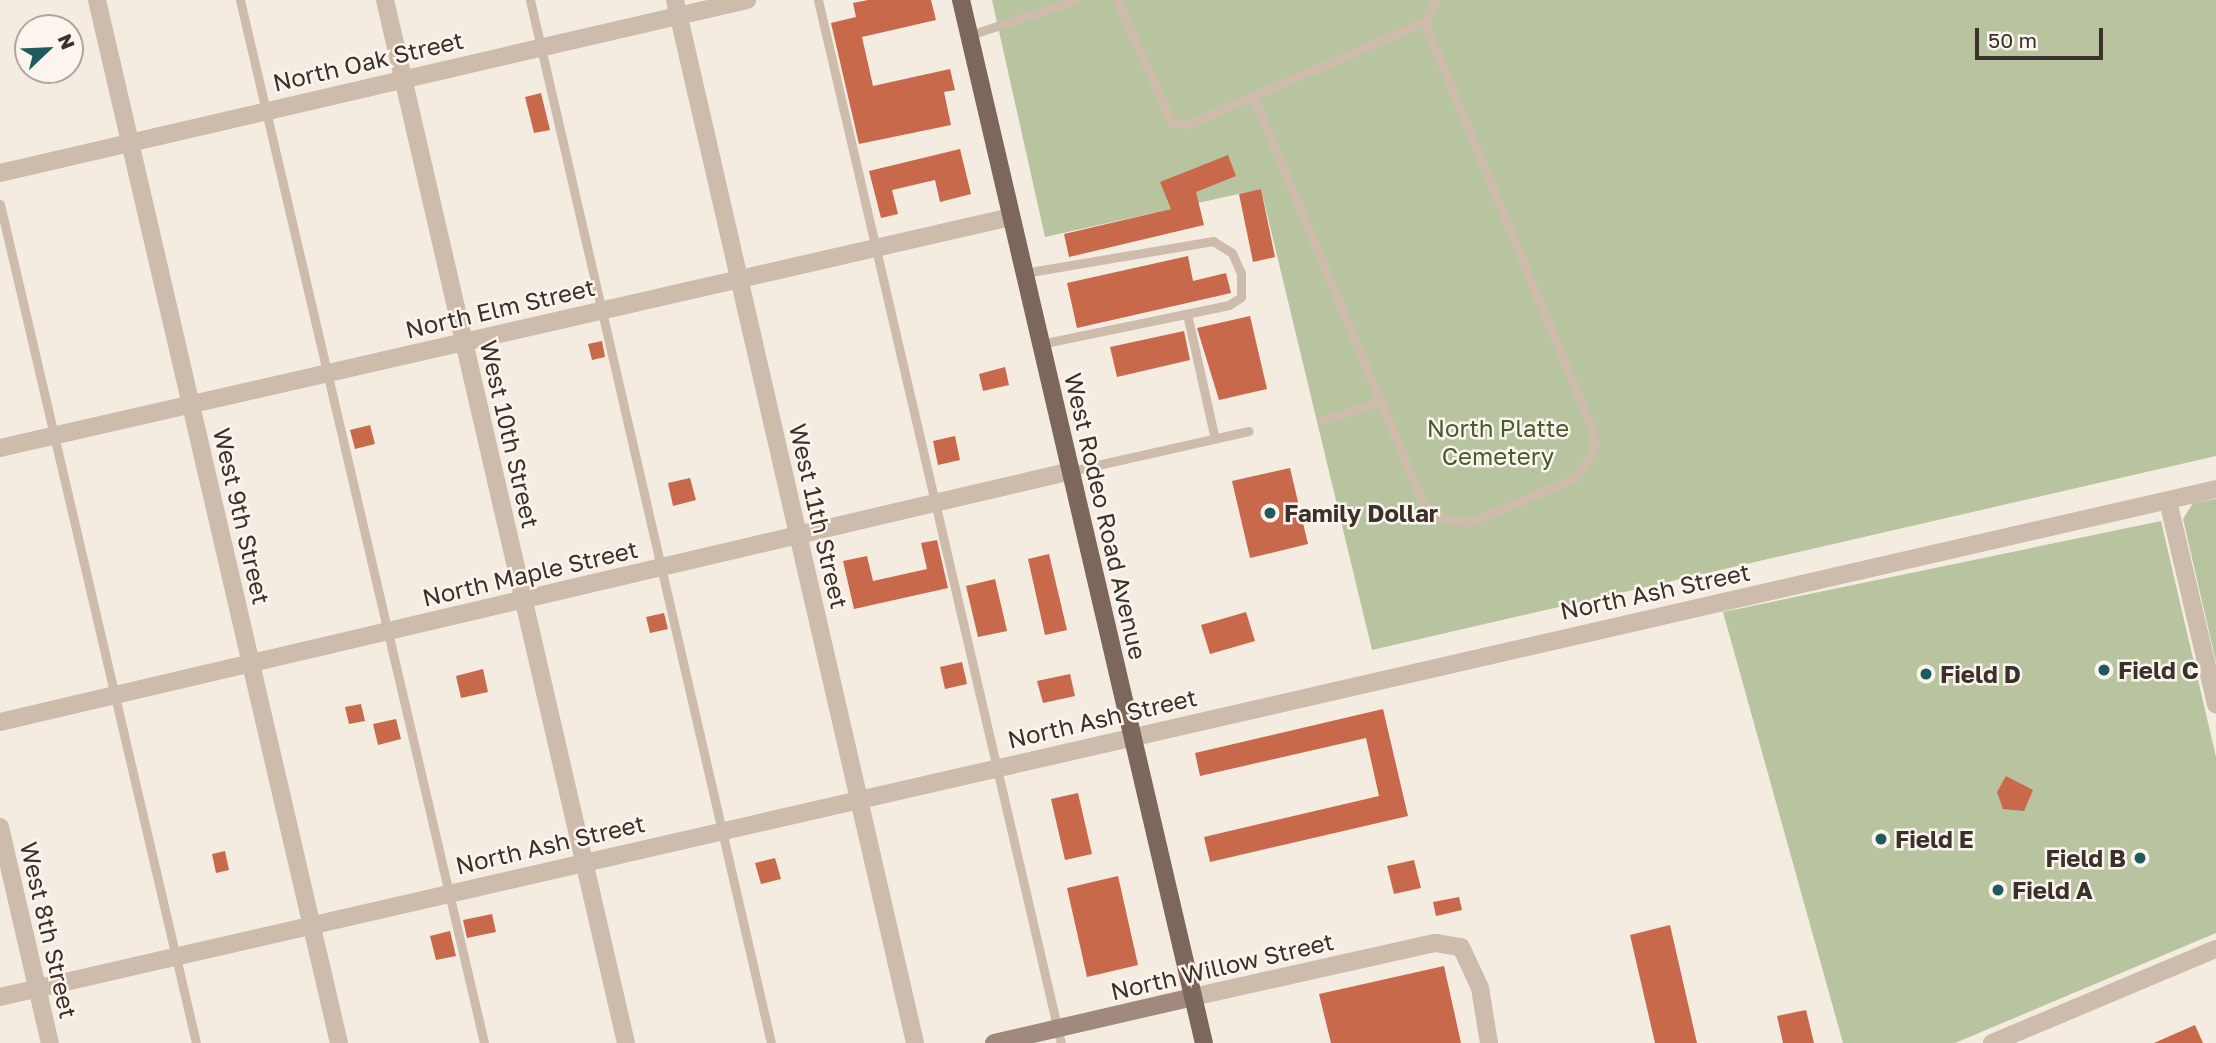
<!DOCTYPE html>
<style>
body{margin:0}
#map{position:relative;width:2216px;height:1043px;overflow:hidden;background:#f4ebe1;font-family:"Golos Text",sans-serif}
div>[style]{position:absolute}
.green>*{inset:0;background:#b8c4a0}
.building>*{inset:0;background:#c8694b}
.service>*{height:9px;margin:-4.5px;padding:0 4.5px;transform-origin:4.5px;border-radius:4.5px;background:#cdbbac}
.minor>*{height:18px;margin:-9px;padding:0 9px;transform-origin:9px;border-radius:9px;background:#cdbbac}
.tertiary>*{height:18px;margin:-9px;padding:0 9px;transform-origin:9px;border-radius:9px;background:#cdbbac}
.secondary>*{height:18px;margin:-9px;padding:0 9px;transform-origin:9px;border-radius:9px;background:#a18a7d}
.primary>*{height:18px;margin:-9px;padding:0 9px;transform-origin:9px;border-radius:9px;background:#7d675c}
.dots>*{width:19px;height:19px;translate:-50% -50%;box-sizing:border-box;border:4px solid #fbf5ee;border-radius:50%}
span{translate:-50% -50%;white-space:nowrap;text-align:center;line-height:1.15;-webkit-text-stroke:5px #fbf5ee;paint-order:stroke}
.street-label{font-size:24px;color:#3b302b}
.park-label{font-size:24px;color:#4a5a2e}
.poi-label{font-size:24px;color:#3b302b;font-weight:700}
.left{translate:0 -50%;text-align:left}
.right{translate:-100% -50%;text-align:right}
.north{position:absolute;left:14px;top:14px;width:70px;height:70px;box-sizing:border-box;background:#fbf5ee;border:2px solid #aea6a0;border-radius:50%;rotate:67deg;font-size:19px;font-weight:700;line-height:28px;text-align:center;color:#3b302b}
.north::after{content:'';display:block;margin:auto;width:24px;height:32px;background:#1f5a5e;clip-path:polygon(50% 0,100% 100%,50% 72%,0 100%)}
.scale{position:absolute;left:1975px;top:28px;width:128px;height:32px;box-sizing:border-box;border:4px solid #3b302b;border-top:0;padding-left:9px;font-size:21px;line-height:24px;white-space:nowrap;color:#3b302b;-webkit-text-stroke:5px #fbf5ee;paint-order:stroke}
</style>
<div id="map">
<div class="green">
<div style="clip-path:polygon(992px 0,2216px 0,2216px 456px,1372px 650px,1261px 189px,1045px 237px)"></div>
<div style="clip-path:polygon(2216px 499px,2216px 662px,2183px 519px,2193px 503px)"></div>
<div style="clip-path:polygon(2161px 521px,2216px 757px,2216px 933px,1955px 1043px,1843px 1043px,1723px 612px)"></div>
</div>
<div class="building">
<div style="clip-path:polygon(868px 0,931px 0,936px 20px,862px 37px,873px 86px,950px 69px,955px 90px,944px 92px,951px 125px,859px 144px,831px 23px,856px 17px,853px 3px)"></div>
<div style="clip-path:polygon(541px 93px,550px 130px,534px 133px,525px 97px)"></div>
<div style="clip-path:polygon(960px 149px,971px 194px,940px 202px,935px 180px,892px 190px,898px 214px,881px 218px,869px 171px)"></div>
<div style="clip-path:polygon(1228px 155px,1236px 176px,1196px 192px,1204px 225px,1069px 257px,1064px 234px,1171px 209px,1160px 182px)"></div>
<div style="clip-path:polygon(1261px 189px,1275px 257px,1253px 262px,1239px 194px)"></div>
<div style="clip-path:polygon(1188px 256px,1193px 281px,1226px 273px,1231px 293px,1077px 328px,1067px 283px)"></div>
<div style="clip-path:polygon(1250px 316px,1267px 389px,1219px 400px,1197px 328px)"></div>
<div style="clip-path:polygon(1184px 331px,1190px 360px,1117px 377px,1110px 347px)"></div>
<div style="clip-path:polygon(602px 341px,605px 357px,592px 360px,588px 344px)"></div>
<div style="clip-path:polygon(1005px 367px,1009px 385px,983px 391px,979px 374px)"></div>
<div style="clip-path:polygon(370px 425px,375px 444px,355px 449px,350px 430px)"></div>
<div style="clip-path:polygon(955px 436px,960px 460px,938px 465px,933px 441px)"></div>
<div style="clip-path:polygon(1290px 468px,1308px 544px,1250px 558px,1232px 481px)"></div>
<div style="clip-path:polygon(690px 478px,696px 500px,673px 506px,668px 483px)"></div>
<div style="clip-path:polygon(937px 540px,948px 588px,854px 609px,843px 561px,867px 556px,873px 581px,927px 569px,921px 543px)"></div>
<div style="clip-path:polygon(1049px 554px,1067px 630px,1045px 635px,1028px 559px)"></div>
<div style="clip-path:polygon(995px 579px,1007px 631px,978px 637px,966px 586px)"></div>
<div style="clip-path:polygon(1246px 612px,1255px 641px,1210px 654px,1201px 625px)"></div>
<div style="clip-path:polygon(664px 613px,668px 629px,650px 633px,646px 617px)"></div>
<div style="clip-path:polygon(962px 662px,967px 684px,945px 689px,940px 667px)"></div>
<div style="clip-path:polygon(483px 669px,488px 692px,461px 698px,456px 676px)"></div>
<div style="clip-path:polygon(1070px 674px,1075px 696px,1043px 703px,1037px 681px)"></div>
<div style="clip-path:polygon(361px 704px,365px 721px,349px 724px,345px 707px)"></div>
<div style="clip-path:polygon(1383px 709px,1408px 816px,1210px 862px,1204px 837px,1379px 796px,1366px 738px,1200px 776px,1195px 753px)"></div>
<div style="clip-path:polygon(396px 719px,401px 739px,378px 745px,373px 724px)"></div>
<div style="clip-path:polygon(2006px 776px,2033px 790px,2024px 811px,2003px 809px,1997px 792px)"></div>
<div style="clip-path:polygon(1078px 793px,1092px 854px,1065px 860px,1051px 799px)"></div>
<div style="clip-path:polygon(225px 851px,229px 870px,216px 873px,212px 854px)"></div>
<div style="clip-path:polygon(775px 858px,781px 879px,761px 884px,755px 863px)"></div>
<div style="clip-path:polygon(1414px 860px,1421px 888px,1394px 894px,1387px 866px)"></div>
<div style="clip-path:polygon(1118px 876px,1138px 965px,1087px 977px,1067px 888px)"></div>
<div style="clip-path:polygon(1459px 897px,1462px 910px,1436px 916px,1433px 902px)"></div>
<div style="clip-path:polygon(492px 914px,496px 932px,467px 938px,463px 920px)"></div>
<div style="clip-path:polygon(1670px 925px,1697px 1043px,1655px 1043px,1630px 935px)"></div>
<div style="clip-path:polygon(450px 931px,456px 956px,436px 960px,430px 936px)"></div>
<div style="clip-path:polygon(1444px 966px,1461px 1043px,1331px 1043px,1319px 994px)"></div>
<div style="clip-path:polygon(1806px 1010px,1814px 1043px,1783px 1043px,1777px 1016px)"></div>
<div style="clip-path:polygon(2195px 1025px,2203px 1043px,2154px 1043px)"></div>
</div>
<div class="service">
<div style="left:240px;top:0;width:1071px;rotate:76.83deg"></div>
<div style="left:530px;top:0;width:1070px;rotate:76.99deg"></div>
<div style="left:818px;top:0;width:1071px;rotate:76.89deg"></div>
<div style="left:1117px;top:0;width:133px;rotate:66.1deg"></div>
<div style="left:1171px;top:122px;width:15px;rotate:11deg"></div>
<div style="left:1186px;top:125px;width:259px;rotate:-23.4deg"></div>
<div style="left:1424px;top:22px;width:25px;rotate:-61deg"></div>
<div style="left:970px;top:35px;width:112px;rotate:-18.3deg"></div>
<div style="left:1254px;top:98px;width:437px;rotate:67.4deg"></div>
<div style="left:1422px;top:501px;width:26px;rotate:43deg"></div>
<div style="left:1441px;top:519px;width:29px;rotate:6deg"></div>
<div style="left:1470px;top:522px;width:114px;rotate:-22.7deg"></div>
<div style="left:1575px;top:478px;width:37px;rotate:-57deg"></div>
<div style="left:1595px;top:447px;width:18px;rotate:-99deg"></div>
<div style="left:1592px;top:429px;width:440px;rotate:-112.4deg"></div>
<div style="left:0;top:204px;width:862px;rotate:76.85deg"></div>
<div style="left:1024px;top:273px;width:192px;rotate:-9.6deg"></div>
<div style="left:1213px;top:241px;width:22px;rotate:32deg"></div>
<div style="left:1232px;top:253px;width:22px;rotate:66deg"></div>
<div style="left:1241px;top:273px;width:24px;rotate:90deg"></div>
<div style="left:1241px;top:297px;width:14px;rotate:146deg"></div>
<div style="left:1229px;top:305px;width:192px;rotate:168.3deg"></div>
<div style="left:1187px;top:314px;width:128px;rotate:77.4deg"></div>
<div style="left:1323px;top:420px;width:62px;rotate:-17.9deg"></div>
<div style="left:1071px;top:471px;width:182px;rotate:-12.7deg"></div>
</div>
<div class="minor">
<div style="left:385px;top:0;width:1070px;rotate:76.99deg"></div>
<div style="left:675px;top:0;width:1070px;rotate:77.04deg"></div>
<div style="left:0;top:173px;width:767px;rotate:-13.04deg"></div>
<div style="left:0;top:448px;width:1037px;rotate:-12.87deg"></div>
<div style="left:2168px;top:501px;width:209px;rotate:76.7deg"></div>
<div style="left:0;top:722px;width:1100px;rotate:-13.19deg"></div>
<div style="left:0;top:827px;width:222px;rotate:77deg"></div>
<div style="left:0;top:997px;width:2273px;rotate:-12.91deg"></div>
<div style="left:1193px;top:997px;width:248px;rotate:-12.6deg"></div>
<div style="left:1435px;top:943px;width:26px;rotate:9deg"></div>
<div style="left:1461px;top:947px;width:45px;rotate:65.1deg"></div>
<div style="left:1480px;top:988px;width:56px;rotate:80.7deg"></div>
<div style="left:1992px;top:1043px;width:243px;rotate:-22.8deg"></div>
</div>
<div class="tertiary">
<div style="left:97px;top:0;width:1071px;rotate:76.94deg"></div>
</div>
<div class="secondary">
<div style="left:994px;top:1043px;width:204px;rotate:-13deg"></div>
</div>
<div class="primary">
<div style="left:961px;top:0;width:1071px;rotate:76.89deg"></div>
</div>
<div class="dots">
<div style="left:1270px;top:513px;background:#1f5a5e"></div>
<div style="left:2104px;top:670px;background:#1f5a5e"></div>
<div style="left:1926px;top:674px;background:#1f5a5e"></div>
<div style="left:1881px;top:839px;background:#1f5a5e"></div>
<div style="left:2140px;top:858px;background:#1f5a5e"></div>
<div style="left:1998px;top:890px;background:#1f5a5e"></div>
</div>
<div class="street-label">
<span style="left:368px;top:61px;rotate:-13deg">North Oak Street</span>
<span style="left:500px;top:308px;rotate:-13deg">North Elm Street</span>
<span style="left:510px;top:434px;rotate:77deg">West 10th Street</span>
<span style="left:242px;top:516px;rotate:77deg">West 9th Street</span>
<span style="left:819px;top:516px;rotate:77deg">West 11th Street</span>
<span style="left:1106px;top:516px;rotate:77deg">West Rodeo Road Avenue</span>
<span style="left:530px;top:573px;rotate:-13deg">North Maple Street</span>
<span style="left:1655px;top:591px;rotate:-12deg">North Ash Street</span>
<span style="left:1102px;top:718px;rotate:-13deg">North Ash Street</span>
<span style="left:550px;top:844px;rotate:-13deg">North Ash Street</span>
<span style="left:49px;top:930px;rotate:77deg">West 8th Street</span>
<span style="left:1222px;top:966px;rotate:-13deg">North Willow Street</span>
</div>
<div class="park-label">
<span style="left:1498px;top:442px">North Platte<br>Cemetery</span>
</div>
<div class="poi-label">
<span class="left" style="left:1284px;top:513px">Family Dollar</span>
<span class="left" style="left:2118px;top:670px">Field C</span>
<span class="left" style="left:1940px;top:674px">Field D</span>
<span class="left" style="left:1895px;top:839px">Field E</span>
<span class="right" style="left:2126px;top:858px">Field B</span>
<span class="left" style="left:2012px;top:890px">Field A</span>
</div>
<div class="north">N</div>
<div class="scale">50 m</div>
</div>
